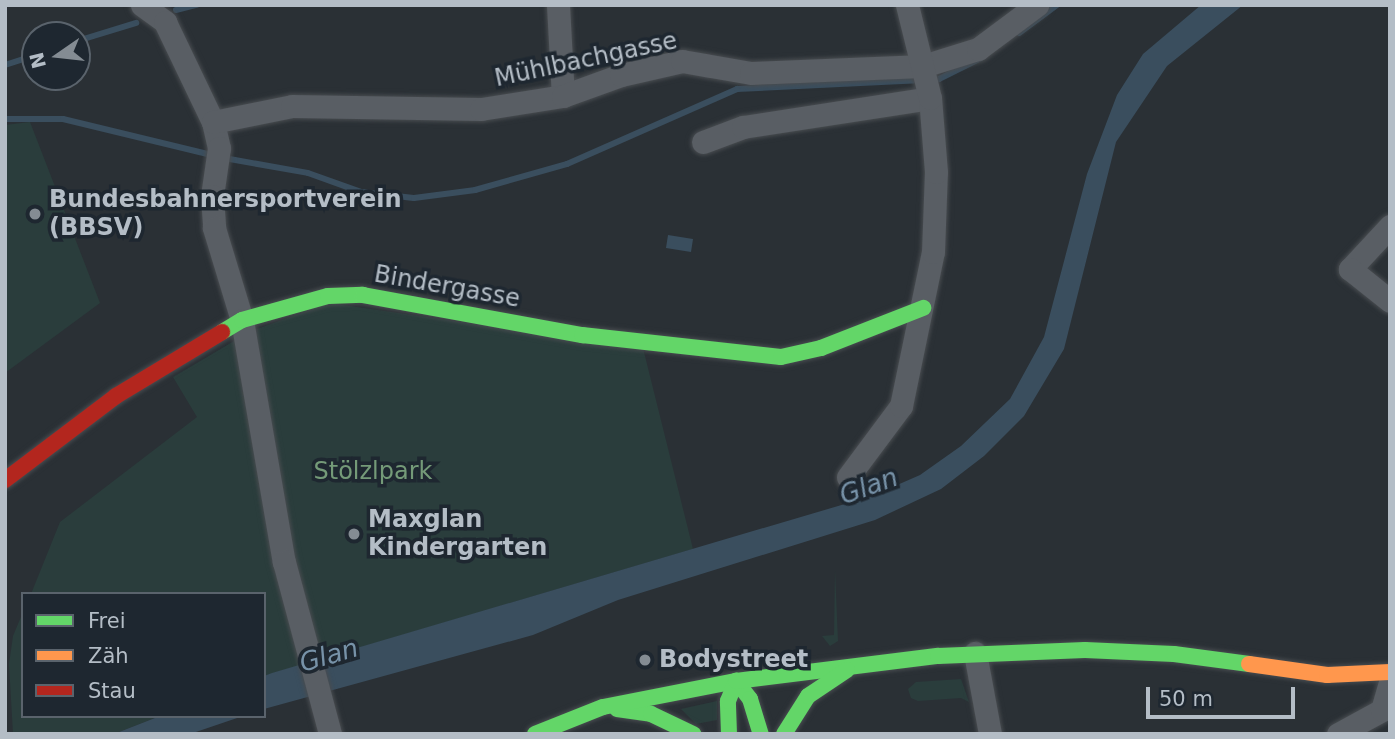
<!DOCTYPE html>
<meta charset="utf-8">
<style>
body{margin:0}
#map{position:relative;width:1395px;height:739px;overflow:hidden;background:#2a3035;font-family:"DejaVu Sans",sans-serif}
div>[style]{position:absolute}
.green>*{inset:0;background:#2a3d3c}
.water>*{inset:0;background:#3a4e5e}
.stream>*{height:6px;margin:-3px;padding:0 3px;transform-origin:3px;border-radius:3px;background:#3a4e5e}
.roads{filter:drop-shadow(0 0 2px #484c50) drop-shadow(0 0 2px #484c50)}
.street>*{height:23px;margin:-11.5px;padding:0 11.5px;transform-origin:11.5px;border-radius:11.5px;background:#595e64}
.fast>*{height:16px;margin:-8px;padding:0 8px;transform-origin:8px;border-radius:8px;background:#63d668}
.slow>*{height:16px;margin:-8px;padding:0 8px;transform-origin:8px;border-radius:8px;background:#ff974d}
.jam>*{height:16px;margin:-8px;padding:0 8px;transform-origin:8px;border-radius:8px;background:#b3261e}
.dots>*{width:19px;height:19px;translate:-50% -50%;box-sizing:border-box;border:4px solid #1e2730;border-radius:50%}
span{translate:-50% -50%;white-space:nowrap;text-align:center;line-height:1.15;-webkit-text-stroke:7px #1e2730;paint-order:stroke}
.street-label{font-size:24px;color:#b4bdc6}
.poi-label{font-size:24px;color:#b4bdc6;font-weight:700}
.left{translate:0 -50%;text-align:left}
.park-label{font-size:24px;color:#749a78}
.water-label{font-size:26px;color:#7792a8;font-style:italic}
.frame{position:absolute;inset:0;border:7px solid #b4bdc6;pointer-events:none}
.legend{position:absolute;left:21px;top:592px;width:245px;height:126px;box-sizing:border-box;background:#1e2730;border:2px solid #5a636c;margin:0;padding:9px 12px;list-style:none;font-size:21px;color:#b4bdc6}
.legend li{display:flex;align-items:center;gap:14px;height:35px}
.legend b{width:35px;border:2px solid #5a636c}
.north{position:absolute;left:21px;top:21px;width:70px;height:70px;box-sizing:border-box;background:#1e2730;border:2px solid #5a636c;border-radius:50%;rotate:256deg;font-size:19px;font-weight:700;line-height:28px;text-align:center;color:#b4bdc6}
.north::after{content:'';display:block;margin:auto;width:24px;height:32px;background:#848c93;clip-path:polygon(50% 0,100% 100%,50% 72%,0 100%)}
.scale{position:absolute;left:1146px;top:687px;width:149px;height:32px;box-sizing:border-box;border:4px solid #b4bdc6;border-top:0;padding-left:9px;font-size:21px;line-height:24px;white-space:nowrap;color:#b4bdc6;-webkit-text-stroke:5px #1e2730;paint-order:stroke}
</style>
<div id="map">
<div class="green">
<div style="clip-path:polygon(30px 122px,100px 303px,5px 373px,5px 125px)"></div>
<div style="clip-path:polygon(329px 303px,643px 348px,693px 549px,264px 676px,264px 594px,31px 594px,60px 522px,197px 417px,173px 377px,251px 331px)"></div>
<div style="clip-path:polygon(835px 570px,838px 641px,830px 646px,822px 636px,834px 635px)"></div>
<div style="clip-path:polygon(23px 612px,23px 716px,160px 716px,114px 734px,13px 734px,9px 664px,13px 636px)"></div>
<div style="clip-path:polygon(961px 679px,969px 702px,961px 698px,918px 701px,911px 698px,908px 689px,916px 682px)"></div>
<div style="clip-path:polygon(717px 701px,717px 720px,696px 724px,681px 709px)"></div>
</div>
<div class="water">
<div style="clip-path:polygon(1201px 5px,1243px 5px,1167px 66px,1116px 142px,1064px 349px,1024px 416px,984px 456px,941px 489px,875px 520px,618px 600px,533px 635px,264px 709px,264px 676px,272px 673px,872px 496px,920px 475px,961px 446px,1010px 399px,1044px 337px,1087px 174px,1117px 95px,1143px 54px)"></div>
<div style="clip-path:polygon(668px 235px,693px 239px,691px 252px,666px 248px)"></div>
<div style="clip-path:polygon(160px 716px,243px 716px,190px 734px,114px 734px)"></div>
</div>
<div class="stream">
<div style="left:176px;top:10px;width:21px;rotate:-14deg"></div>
<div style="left:1019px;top:33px;width:47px;rotate:-36.4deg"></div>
<div style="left:77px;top:41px;width:62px;rotate:-17deg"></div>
<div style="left:5px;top:65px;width:32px;rotate:-18deg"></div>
<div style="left:5px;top:119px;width:58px"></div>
<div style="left:63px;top:119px;width:153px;rotate:13.6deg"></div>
<div style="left:224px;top:158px;width:85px;rotate:10.1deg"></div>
<div style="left:308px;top:173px;width:56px;rotate:19.7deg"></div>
<div style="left:361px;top:192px;width:53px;rotate:6.5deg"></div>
<div style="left:414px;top:198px;width:62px;rotate:-7.5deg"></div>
<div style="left:475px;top:190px;width:96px;rotate:-15.8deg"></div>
<div style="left:567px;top:164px;width:186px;rotate:-23.8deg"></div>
<div style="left:737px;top:89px;width:202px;rotate:-2.8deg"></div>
<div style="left:939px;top:79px;width:47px;rotate:-26.6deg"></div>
</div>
<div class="roads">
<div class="street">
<div style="left:142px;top:5px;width:29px;rotate:36deg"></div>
<div style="left:165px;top:22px;width:111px;rotate:64.4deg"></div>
<div style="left:213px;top:122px;width:27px;rotate:77deg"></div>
<div style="left:219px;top:148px;width:49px;rotate:98.3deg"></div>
<div style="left:212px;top:196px;width:32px;rotate:86deg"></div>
<div style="left:214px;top:228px;width:96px;rotate:73.1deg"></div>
<div style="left:242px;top:320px;width:246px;rotate:80.2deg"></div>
<div style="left:284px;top:562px;width:178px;rotate:75deg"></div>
<div style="left:558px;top:5px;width:91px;rotate:86.9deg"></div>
<div style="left:213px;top:122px;width:81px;rotate:-11.4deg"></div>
<div style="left:292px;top:106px;width:189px;rotate:0.9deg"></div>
<div style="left:481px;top:109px;width:83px;rotate:-9deg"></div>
<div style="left:563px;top:96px;width:62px;rotate:-19.9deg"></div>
<div style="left:621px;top:75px;width:63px;rotate:-12.9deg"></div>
<div style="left:682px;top:61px;width:70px;rotate:9.9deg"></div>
<div style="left:751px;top:73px;width:172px;rotate:-2.3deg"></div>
<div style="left:923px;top:66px;width:58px;rotate:-17.2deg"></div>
<div style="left:978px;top:49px;width:74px;rotate:-36.7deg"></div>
<div style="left:703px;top:142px;width:43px;rotate:-20.6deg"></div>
<div style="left:743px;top:127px;width:189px;rotate:-8.8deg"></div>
<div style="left:1390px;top:226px;width:59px;rotate:132.9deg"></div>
<div style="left:1350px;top:269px;width:51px;rotate:38.7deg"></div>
<div style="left:848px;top:477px;width:89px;rotate:-53.3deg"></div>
<div style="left:901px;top:406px;width:157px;rotate:-78.3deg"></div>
<div style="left:933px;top:252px;width:80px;rotate:-87.9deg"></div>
<div style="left:936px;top:172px;width:74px;rotate:-94.6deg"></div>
<div style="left:930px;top:98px;width:96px;rotate:-103.9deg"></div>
<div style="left:975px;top:653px;width:82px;rotate:79.5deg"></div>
<div style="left:1338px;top:734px;width:50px;rotate:-28.6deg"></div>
<div style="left:1382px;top:710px;width:29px;rotate:-74deg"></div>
</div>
<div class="fast">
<div style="left:222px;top:332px;width:23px;rotate:-31deg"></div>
<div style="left:242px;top:320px;width:89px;rotate:-15.6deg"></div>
<div style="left:328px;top:296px;width:35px;rotate:-2deg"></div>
<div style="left:363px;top:295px;width:223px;rotate:10.4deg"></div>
<div style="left:582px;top:335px;width:200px;rotate:6.3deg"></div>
<div style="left:781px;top:357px;width:41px;rotate:-12.7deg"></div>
<div style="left:821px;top:348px;width:110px;rotate:-21.4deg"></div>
<div style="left:617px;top:709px;width:34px;rotate:8deg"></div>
<div style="left:651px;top:714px;width:47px;rotate:25.5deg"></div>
<div style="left:535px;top:734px;width:73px;rotate:-21.7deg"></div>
<div style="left:603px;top:707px;width:136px;rotate:-11.1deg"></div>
<div style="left:736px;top:681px;width:23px;rotate:52deg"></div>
<div style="left:750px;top:699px;width:37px;rotate:73deg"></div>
<div style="left:729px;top:734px;width:33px;rotate:-92deg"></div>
<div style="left:728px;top:701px;width:22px;rotate:-68deg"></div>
<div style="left:736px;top:681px;width:204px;rotate:-7.1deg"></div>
<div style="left:938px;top:656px;width:147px;rotate:-2.3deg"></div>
<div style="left:1085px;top:650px;width:89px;rotate:2.6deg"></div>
<div style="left:1174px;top:654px;width:76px;rotate:7.6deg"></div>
<div style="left:784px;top:734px;width:45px;rotate:-57.7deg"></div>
<div style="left:808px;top:696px;width:47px;rotate:-33.7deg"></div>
</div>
<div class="slow">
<div style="left:1249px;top:664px;width:79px;rotate:8deg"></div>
<div style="left:1327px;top:675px;width:63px;rotate:-2.7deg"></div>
</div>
<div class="jam">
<div style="left:5px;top:480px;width:139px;rotate:-37.1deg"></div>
<div style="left:116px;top:396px;width:124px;rotate:-31.1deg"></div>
</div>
</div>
<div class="dots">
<div style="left:35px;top:214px;background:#848c93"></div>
<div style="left:354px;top:534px;background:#848c93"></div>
<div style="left:645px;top:660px;background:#848c93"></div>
</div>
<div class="street-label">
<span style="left:586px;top:60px;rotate:-12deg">Mühlbachgasse</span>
<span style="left:447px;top:287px;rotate:10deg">Bindergasse</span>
</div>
<div class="poi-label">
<span class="left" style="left:49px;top:214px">Bundesbahnersportverein<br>(BBSV)</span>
<span class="left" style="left:368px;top:534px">Maxglan<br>Kindergarten</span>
<span class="left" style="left:659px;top:660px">Bodystreet</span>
</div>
<div class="park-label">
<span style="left:373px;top:472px">Stölzlpark</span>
</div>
<div class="water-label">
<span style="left:869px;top:487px;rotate:-20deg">Glan</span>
<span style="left:329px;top:656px;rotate:-16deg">Glan</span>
</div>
<div class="frame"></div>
<ul class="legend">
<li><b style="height:9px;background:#63d668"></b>Frei</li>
<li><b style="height:9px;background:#ff974d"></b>Zäh</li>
<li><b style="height:9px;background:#b3261e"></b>Stau</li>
</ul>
<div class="north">N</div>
<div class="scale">50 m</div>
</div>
